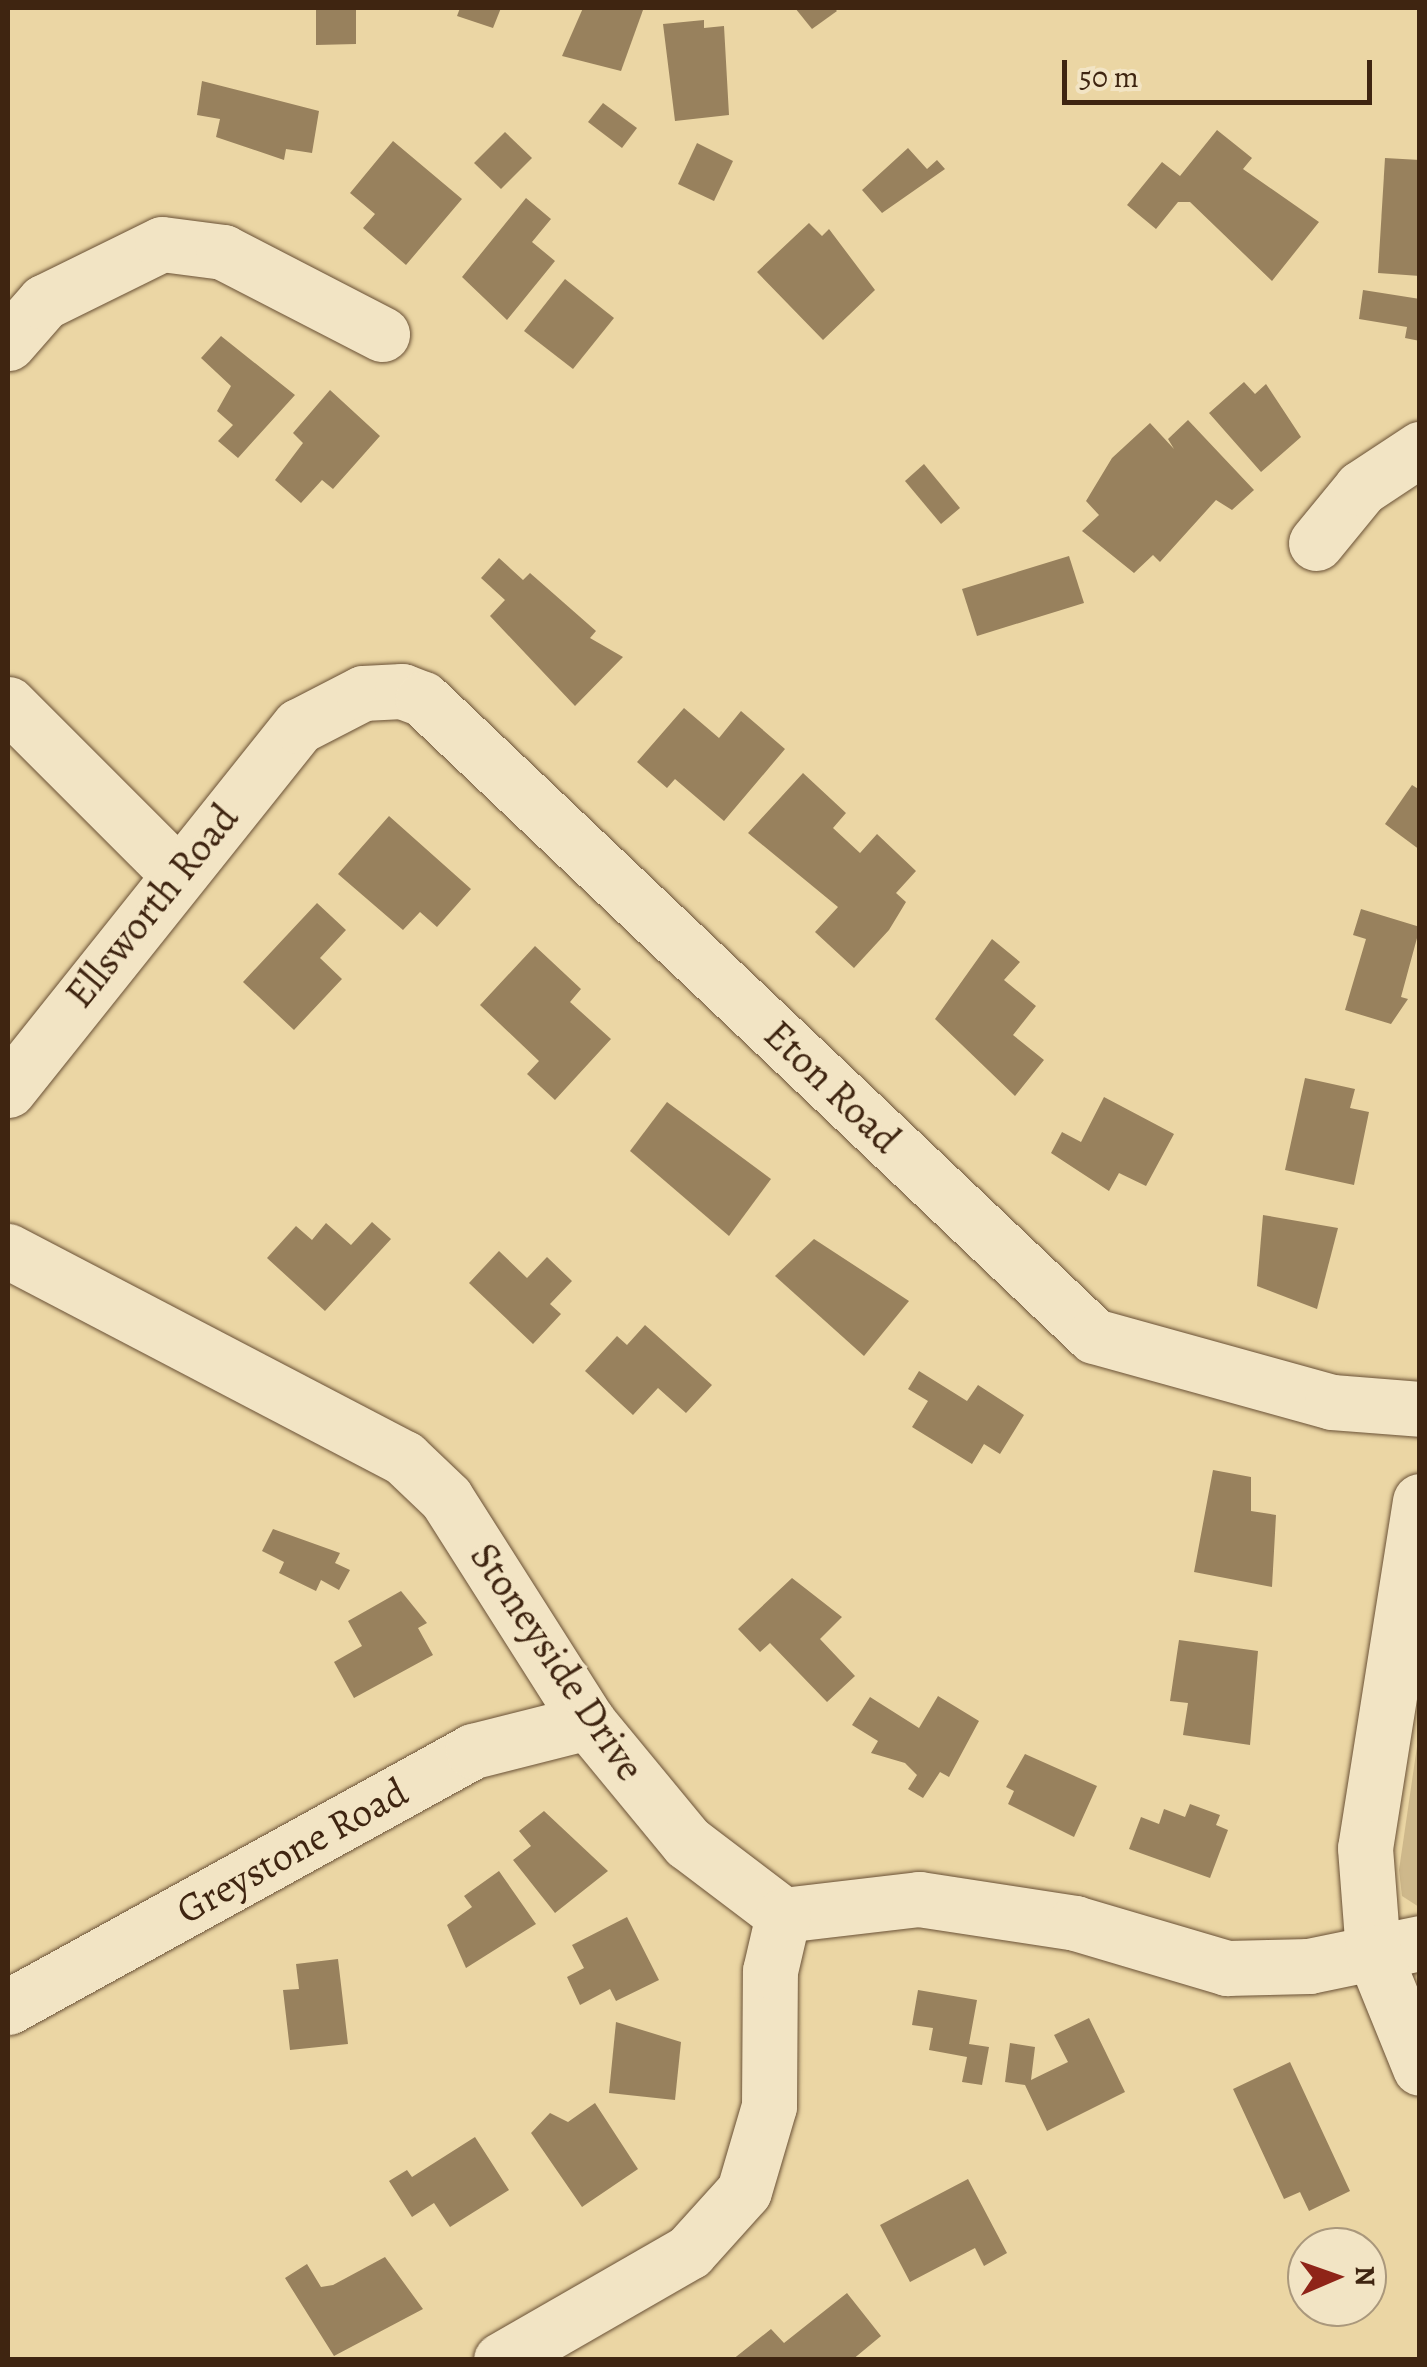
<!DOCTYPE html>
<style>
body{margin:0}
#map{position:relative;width:1427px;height:2367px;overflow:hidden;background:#ebd6a4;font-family:Alegreya,serif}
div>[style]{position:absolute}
.green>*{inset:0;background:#ceb88b}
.building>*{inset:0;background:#98815d}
.roads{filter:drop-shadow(0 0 2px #6a5136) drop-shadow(0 0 2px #6a5136)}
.minor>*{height:55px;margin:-27.5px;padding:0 27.5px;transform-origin:27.5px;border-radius:27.5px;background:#f2e4c4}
span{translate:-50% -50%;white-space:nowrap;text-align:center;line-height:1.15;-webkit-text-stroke:8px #f2e4c4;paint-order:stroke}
.street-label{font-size:40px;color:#3f2511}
.frame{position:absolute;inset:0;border:10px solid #3f2511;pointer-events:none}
.north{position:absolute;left:1287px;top:2227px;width:100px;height:100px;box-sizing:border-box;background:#f2e4c4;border:2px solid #aa987c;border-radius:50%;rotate:88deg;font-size:28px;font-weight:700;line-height:40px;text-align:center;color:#3f2511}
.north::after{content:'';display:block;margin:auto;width:35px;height:45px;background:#8f2418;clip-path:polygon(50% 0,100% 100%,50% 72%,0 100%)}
.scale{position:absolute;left:1062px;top:60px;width:310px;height:45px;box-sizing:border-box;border:5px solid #3f2511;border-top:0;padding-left:12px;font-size:30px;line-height:35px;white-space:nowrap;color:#3f2511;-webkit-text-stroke:8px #f2e4c4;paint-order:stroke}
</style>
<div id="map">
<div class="green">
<div style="clip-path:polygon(1419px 1733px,1419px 1907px,1402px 1896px,1399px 1870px)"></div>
</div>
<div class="building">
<div style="clip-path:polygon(316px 8px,356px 8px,356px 44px,316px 45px)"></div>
<div style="clip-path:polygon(460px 8px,501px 8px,493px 28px,457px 16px)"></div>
<div style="clip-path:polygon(583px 8px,643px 10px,621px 71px,562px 56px)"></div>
<div style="clip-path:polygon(795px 8px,834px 8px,837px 11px,812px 29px)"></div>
<div style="clip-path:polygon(704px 20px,704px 28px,724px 26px,729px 115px,675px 121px,663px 24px)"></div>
<div style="clip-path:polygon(202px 81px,319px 111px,312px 153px,286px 149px,284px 160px,216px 137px,220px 119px,197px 115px)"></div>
<div style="clip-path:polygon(603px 103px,637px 128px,622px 148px,588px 122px)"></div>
<div style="clip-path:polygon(1217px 130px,1252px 158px,1243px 169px,1319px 222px,1272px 281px,1190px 202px,1178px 202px,1156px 229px,1127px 205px,1162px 162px,1180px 176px)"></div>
<div style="clip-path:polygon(505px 132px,532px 158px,501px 189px,474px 163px)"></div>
<div style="clip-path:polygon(393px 141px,462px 199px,406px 265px,363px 228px,375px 214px,350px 193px)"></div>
<div style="clip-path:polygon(697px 143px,733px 161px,714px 201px,678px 184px)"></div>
<div style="clip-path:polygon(908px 148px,927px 169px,937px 160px,945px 169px,882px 213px,862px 190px)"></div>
<div style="clip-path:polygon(1385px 158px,1420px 160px,1420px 276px,1378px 273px)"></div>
<div style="clip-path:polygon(526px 198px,551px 219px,532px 242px,555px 261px,507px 320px,462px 277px)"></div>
<div style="clip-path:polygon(809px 223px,822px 236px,829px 229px,875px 290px,823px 340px,757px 272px)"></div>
<div style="clip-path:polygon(565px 279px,614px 318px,573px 369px,524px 331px)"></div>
<div style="clip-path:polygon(1363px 290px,1420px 299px,1420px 341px,1405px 338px,1407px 327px,1359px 319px)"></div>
<div style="clip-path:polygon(221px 336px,295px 395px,238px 458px,218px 441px,233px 425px,217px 411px,231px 386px,201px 358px)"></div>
<div style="clip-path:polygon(1244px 382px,1255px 394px,1266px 384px,1301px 437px,1261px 472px,1209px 413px)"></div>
<div style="clip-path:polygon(330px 390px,380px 436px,333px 489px,322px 480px,301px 503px,275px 480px,303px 443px,293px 433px)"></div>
<div style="clip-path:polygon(1188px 420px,1254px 490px,1232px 510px,1216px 500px,1160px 562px,1153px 555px,1134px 573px,1082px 531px,1099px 515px,1086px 501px,1112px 458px,1150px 423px,1174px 449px,1168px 439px)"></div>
<div style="clip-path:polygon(924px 464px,960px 508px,941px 524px,905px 481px)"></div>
<div style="clip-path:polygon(1069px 556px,1084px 603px,977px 636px,962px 589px)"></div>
<div style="clip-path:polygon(499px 558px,523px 580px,530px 573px,596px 631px,590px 638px,623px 657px,575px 706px,490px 616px,505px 600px,481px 578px)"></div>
<div style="clip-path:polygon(684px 708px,719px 738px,741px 711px,785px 749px,724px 821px,675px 779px,667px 788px,637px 762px)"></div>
<div style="clip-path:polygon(803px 773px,846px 813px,833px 828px,860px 853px,877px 834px,916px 871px,896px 893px,906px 902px,889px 930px,854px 968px,815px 932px,838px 907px,748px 833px)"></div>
<div style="clip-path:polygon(1412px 785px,1420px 790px,1420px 850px,1385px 824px)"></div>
<div style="clip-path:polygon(389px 816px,471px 889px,437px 927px,420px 912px,403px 930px,338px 874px)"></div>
<div style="clip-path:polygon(317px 903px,346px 930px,320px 958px,342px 979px,294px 1030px,243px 982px)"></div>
<div style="clip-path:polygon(1361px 909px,1420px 927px,1401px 997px,1408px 999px,1391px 1024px,1345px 1010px,1366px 939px,1353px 935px)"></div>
<div style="clip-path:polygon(992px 939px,1020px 962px,1004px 980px,1036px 1006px,1013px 1035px,1044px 1060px,1015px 1096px,935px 1019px)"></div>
<div style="clip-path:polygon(535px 946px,581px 989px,570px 1002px,611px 1039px,555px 1100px,527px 1074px,539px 1061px,480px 1005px)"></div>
<div style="clip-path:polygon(1305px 1078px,1355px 1089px,1350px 1108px,1369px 1112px,1354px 1185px,1285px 1170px)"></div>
<div style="clip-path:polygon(1104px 1097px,1174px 1134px,1146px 1186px,1119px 1173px,1109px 1191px,1051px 1153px,1062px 1132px,1081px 1142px)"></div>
<div style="clip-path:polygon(667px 1102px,771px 1179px,729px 1236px,630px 1151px)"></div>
<div style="clip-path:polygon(1263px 1215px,1338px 1228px,1317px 1309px,1257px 1286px)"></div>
<div style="clip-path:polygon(372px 1222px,391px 1239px,325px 1311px,267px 1258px,296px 1226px,312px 1240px,326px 1223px,351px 1245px)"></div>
<div style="clip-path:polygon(814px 1239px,909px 1301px,864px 1356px,775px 1276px)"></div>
<div style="clip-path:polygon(499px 1251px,527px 1278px,547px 1257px,572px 1281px,550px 1304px,561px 1314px,533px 1344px,469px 1283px)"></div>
<div style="clip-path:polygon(645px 1325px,712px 1385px,686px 1413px,658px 1388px,633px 1415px,585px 1371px,617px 1336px,627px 1345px)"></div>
<div style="clip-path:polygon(919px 1371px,967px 1401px,978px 1385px,1024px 1415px,1000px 1454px,984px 1444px,972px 1464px,912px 1427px,928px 1401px,908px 1389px)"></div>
<div style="clip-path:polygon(1213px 1470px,1251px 1477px,1251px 1511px,1276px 1515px,1272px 1587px,1194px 1572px)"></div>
<div style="clip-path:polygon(273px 1529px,340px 1553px,335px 1563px,350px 1570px,339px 1590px,321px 1580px,316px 1591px,279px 1573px,284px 1562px,262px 1551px)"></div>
<div style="clip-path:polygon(792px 1578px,842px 1617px,820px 1639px,855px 1676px,827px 1702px,770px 1643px,760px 1652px,738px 1629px)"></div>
<div style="clip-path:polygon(401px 1591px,427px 1623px,418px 1628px,433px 1655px,354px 1698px,334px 1662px,362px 1646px,348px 1621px)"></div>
<div style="clip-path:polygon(1179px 1640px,1258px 1651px,1250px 1745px,1183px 1735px,1188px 1703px,1170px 1701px)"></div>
<div style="clip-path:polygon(938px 1696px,979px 1721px,949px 1777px,940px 1772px,923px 1798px,908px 1789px,917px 1775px,905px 1763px,871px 1753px,878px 1741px,852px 1725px,870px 1697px,919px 1728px)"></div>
<div style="clip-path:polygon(1025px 1754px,1097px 1786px,1074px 1837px,1008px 1804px,1014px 1791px,1006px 1787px)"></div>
<div style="clip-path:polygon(1190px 1804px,1220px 1815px,1216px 1825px,1228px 1830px,1210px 1878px,1129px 1849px,1141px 1817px,1159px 1824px,1164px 1809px,1185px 1817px)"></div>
<div style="clip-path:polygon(544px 1811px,608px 1871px,555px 1913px,513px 1860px,531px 1846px,519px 1831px)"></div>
<div style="clip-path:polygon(499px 1871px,536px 1924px,466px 1968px,447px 1925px,472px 1907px,464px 1896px)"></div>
<div style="clip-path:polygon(627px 1917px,659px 1980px,616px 2001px,610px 1989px,580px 2005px,567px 1977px,584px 1968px,572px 1945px)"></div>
<div style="clip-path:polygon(338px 1959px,348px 2044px,290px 2050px,283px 1990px,299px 1989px,296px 1964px)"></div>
<div style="clip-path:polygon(918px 1990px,977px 2000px,969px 2044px,989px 2047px,982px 2085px,962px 2082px,967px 2057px,929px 2050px,933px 2028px,912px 2025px)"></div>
<div style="clip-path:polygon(1089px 2018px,1125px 2092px,1047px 2131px,1025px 2085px,1005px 2082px,1010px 2043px,1035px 2047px,1031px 2080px,1068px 2062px,1054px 2035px)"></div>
<div style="clip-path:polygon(616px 2022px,681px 2042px,675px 2100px,609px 2093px)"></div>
<div style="clip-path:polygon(1290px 2062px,1350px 2191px,1309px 2211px,1300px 2192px,1284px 2199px,1233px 2089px)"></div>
<div style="clip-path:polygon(595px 2103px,638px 2169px,582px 2207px,531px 2133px,550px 2113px,568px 2122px)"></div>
<div style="clip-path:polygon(475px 2137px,509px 2190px,450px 2227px,434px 2203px,412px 2217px,389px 2181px,407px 2170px,412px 2177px)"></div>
<div style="clip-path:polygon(968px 2179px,1007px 2253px,984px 2266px,975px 2248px,910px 2282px,880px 2225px)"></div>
<div style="clip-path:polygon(385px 2257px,423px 2309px,334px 2356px,285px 2278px,307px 2264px,321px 2287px,333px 2285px)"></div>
<div style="clip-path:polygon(847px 2293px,881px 2336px,852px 2360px,732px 2360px,771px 2329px,784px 2343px)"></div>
</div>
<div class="roads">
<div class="minor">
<div style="left:8px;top:343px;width:55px;rotate:-48.7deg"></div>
<div style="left:44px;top:302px;width:131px;rotate:-26.2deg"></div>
<div style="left:162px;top:244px;width:62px;rotate:7.5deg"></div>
<div style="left:223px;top:252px;width:179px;rotate:27.3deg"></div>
<div style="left:1316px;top:543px;width:71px;rotate:-50.7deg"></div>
<div style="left:1361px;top:488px;width:71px;rotate:-33.5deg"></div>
<div style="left:8px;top:704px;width:236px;rotate:45deg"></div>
<div style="left:8px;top:1090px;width:466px;rotate:-51.4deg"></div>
<div style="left:299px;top:726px;width:72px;rotate:-27.3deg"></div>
<div style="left:363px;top:693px;width:39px;rotate:-3deg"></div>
<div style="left:402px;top:691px;width:22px;rotate:21deg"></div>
<div style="left:423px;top:699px;width:925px;rotate:43.51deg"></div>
<div style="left:1094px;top:1336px;width:247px;rotate:15.5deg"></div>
<div style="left:1332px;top:1402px;width:88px;rotate:4.5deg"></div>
<div style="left:8px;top:1251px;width:447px;rotate:27.6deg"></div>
<div style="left:404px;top:1458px;width:58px;rotate:43.6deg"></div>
<div style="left:446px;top:1498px;width:265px;rotate:57.6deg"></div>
<div style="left:588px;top:1722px;width:156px;rotate:50.5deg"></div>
<div style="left:687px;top:1842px;width:121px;rotate:37.2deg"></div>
<div style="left:783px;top:1915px;width:137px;rotate:-6.7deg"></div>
<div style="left:919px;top:1899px;width:158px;rotate:8.7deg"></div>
<div style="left:1075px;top:1923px;width:159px;rotate:16.5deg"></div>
<div style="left:1227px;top:1968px;width:82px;rotate:-1.4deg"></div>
<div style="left:1309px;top:1966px;width:113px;rotate:-11.7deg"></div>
<div style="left:1420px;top:1501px;width:351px;rotate:99deg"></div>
<div style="left:1365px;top:1848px;width:104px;rotate:85.6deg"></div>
<div style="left:1373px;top:1952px;width:125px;rotate:67.9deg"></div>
<div style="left:8px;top:2007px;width:531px;rotate:-28.83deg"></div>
<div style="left:473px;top:1751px;width:119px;rotate:-14.2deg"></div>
<div style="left:501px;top:2360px;width:217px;rotate:-29.9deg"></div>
<div style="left:689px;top:2252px;width:82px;rotate:-48deg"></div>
<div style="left:744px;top:2191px;width:89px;rotate:-73.6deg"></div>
<div style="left:769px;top:2106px;width:135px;rotate:-89.6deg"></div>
<div style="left:770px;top:1971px;width:57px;rotate:-76.9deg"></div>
</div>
</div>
<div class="street-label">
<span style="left:152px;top:906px;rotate:-51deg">Ellsworth Road</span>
<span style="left:832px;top:1087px;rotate:44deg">Eton Road</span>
<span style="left:557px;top:1662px;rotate:56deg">Stoneyside Drive</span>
<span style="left:292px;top:1851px;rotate:-29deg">Greystone Road</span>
</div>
<div class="frame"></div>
<div class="north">N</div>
<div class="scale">50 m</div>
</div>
